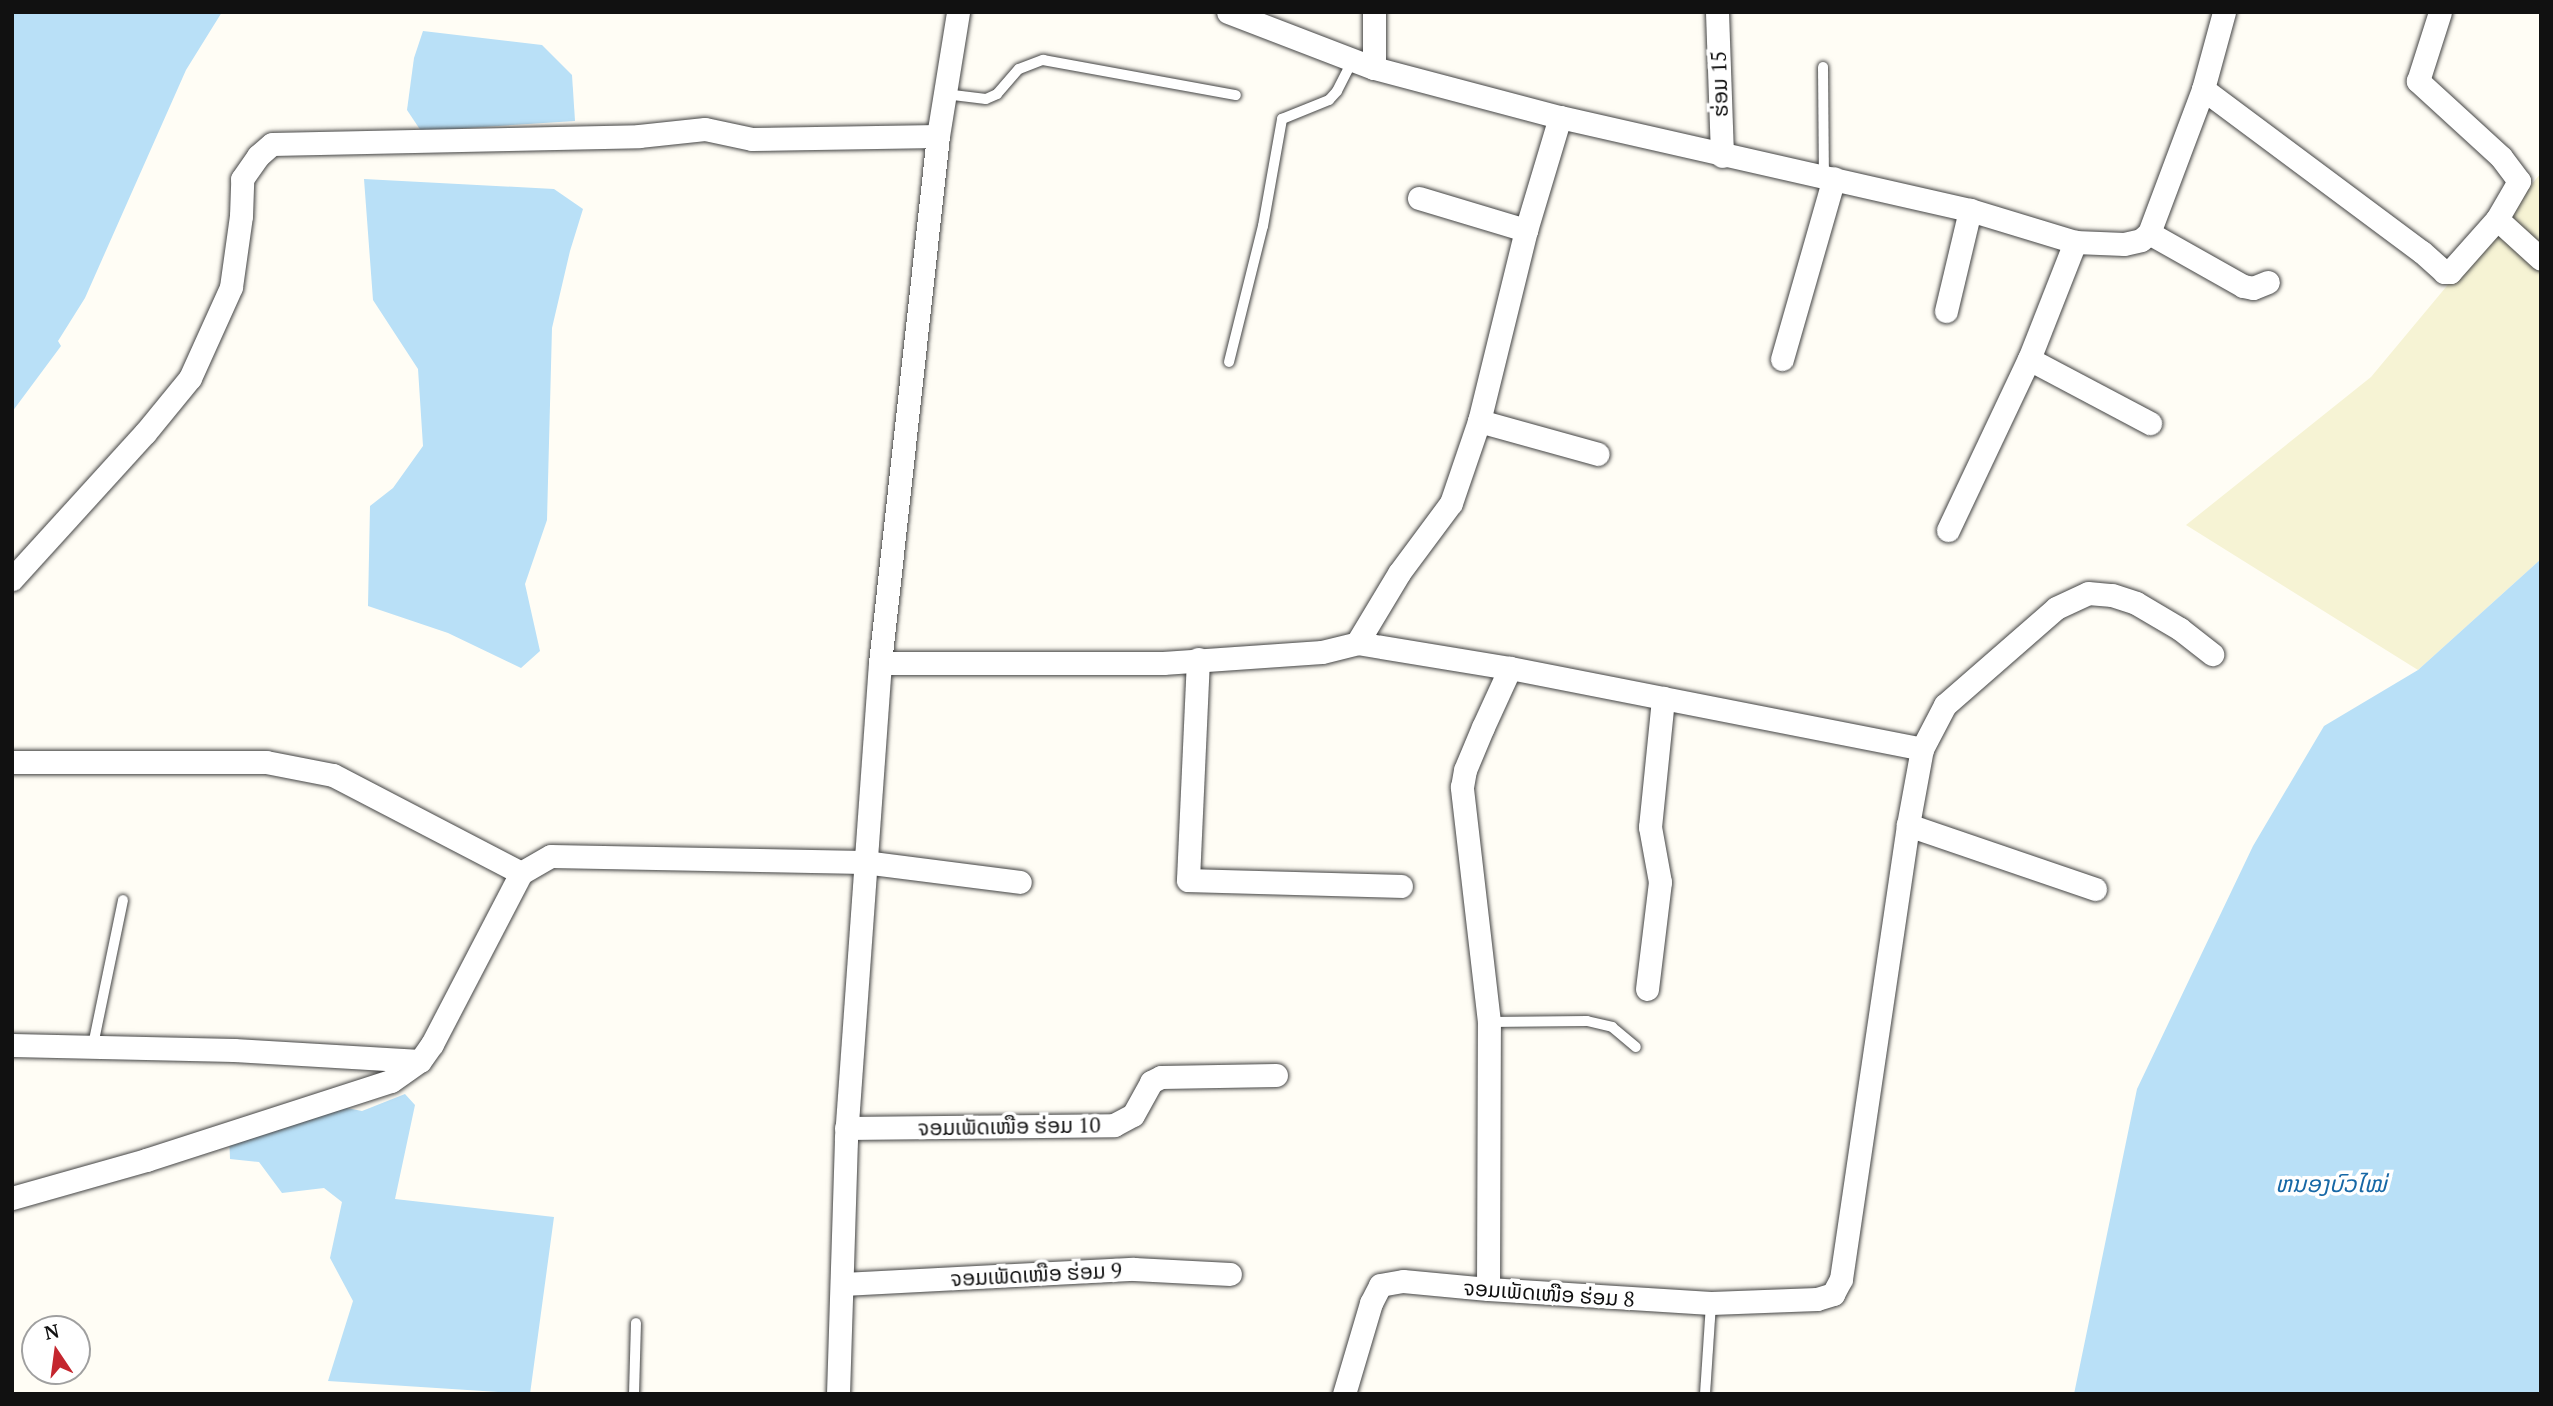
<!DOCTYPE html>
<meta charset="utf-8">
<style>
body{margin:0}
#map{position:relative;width:2553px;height:1406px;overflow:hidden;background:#fffdf5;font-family:"PT Serif","Noto Sans Lao",serif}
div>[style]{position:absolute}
.farmland>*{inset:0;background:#f6f3d4}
.water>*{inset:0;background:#b9e0f7}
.roads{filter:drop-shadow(0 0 2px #444) drop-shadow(0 0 2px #444)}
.service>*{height:10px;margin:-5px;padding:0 5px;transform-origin:5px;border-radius:5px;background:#fff}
.minor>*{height:23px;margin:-11.5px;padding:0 11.5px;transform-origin:11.5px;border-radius:11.5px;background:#fff}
span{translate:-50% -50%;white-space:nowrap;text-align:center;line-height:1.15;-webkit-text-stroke:7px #fff;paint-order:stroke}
.street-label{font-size:21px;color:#111}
.water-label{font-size:23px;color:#1768a6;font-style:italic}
.frame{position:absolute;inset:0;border:14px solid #111;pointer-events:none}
.north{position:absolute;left:21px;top:1315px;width:70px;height:70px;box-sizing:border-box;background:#fff;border:2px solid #a0a0a0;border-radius:50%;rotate:347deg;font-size:19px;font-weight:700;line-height:28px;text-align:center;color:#111}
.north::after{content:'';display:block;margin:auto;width:24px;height:32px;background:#c4262e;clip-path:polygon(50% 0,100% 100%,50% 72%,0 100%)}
</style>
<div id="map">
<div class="farmland">
<div style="clip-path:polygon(2541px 173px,2541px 559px,2418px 670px,2186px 525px,2371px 377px)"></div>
</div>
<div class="water">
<div style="clip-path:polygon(12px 12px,222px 12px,186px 70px,85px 298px,58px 341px,61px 346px,12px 412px)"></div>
<div style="clip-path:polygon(423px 31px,542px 45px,572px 75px,575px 121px,421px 131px,407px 110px,414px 58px)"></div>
<div style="clip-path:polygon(364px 179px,554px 189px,583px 209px,570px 251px,552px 328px,547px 520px,525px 584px,540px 651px,521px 668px,448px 633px,368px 606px,370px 506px,393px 488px,423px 446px,418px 369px,373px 300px)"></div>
<div style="clip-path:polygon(2541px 559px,2541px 1394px,2074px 1394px,2137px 1089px,2253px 846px,2324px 726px,2418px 670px)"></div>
<div style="clip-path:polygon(405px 1094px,415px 1105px,395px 1199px,554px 1217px,530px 1394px,328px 1381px,353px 1301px,330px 1258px,342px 1202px,324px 1188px,282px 1193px,259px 1162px,230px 1159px,229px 1131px,332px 1105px,362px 1111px)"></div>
</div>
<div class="roads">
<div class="service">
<div style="left:1823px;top:67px;width:109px;rotate:89.5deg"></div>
<div style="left:945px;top:94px;width:41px;rotate:7deg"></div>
<div style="left:986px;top:99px;width:12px;rotate:-24deg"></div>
<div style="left:997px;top:94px;width:33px;rotate:-49deg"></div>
<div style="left:1019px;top:69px;width:26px;rotate:-21deg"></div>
<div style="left:1043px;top:60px;width:196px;rotate:10.3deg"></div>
<div style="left:1229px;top:362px;width:140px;rotate:-76deg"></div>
<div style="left:1263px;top:226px;width:109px;rotate:-79.9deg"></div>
<div style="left:1282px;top:119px;width:51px;rotate:-22deg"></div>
<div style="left:1329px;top:100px;width:12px;rotate:-48deg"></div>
<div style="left:1337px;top:91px;width:35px;rotate:-63deg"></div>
<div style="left:1489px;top:1022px;width:98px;rotate:-0.6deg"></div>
<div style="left:1587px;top:1021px;width:26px;rotate:13deg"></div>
<div style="left:1612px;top:1027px;width:31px;rotate:40deg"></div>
<div style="left:93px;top:1045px;width:148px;rotate:-78.3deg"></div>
<div style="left:634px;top:1394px;width:71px;rotate:-88.4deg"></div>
<div style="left:1705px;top:1394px;width:91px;rotate:-86.2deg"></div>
</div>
<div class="minor">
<div style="left:1228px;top:12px;width:156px;rotate:21deg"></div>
<div style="left:1374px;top:68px;width:192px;rotate:14.8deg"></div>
<div style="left:1560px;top:117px;width:420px;rotate:12.8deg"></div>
<div style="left:1970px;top:210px;width:110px;rotate:16.9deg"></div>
<div style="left:2075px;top:242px;width:49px;rotate:2.3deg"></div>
<div style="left:2124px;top:244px;width:17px;rotate:-13deg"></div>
<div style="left:2141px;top:240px;width:11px;rotate:-41deg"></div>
<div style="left:2149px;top:233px;width:154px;rotate:-69.4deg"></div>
<div style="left:2203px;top:89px;width:80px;rotate:-74.7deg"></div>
<div style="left:1717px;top:12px;width:144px;rotate:88deg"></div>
<div style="left:1374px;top:68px;width:56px;rotate:-90deg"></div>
<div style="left:2203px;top:89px;width:273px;rotate:36.7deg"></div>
<div style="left:2422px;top:252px;width:30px;rotate:42deg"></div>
<div style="left:2444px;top:272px;width:6px"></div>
<div style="left:2450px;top:272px;width:71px;rotate:-48.4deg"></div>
<div style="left:2497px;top:219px;width:44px;rotate:-59.9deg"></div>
<div style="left:2519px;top:181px;width:30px;rotate:-127deg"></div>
<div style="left:2501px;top:157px;width:113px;rotate:-137.5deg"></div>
<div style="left:2418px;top:81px;width:72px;rotate:-72.3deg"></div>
<div style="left:1560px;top:117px;width:118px;rotate:106.7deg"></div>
<div style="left:1526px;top:230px;width:197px;rotate:103.8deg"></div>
<div style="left:1479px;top:421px;width:123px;rotate:15.5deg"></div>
<div style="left:1419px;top:198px;width:112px;rotate:16.7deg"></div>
<div style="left:2497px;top:219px;width:59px;rotate:42.3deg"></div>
<div style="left:2149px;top:233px;width:108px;rotate:29.4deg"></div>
<div style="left:2243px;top:286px;width:10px;rotate:11deg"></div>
<div style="left:2253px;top:288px;width:16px;rotate:-22deg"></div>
<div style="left:1946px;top:311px;width:104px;rotate:-76.6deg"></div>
<div style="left:1782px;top:359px;width:188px;rotate:-74deg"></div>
<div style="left:2029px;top:359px;width:137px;rotate:27.9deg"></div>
<div style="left:1948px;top:530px;width:189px;rotate:-64.7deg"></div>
<div style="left:2029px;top:359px;width:126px;rotate:-68.5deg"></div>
<div style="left:12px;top:579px;width:197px;rotate:-47.7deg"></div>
<div style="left:145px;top:433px;width:71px;rotate:-50.7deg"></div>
<div style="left:190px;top:378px;width:100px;rotate:-65.7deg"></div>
<div style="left:231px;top:287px;width:72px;rotate:-82deg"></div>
<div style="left:241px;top:216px;width:37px;rotate:-88deg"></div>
<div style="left:242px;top:179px;width:28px;rotate:-55deg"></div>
<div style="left:258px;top:156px;width:18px;rotate:-41deg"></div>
<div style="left:272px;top:144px;width:367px;rotate:-1.2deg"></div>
<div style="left:639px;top:136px;width:66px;rotate:-6.1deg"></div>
<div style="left:705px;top:129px;width:48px;rotate:12deg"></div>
<div style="left:752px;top:139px;width:186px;rotate:-0.9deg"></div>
<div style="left:1357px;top:643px;width:82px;rotate:-59deg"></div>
<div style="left:1399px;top:573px;width:87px;rotate:-53.4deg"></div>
<div style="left:1451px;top:503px;width:87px;rotate:-71.1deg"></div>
<div style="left:1198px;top:659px;width:221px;rotate:92.6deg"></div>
<div style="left:1188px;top:880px;width:213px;rotate:1.6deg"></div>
<div style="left:880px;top:663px;width:283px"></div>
<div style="left:1163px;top:663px;width:159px;rotate:-4deg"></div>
<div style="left:1322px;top:652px;width:36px;rotate:-14deg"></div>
<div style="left:1357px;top:643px;width:155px;rotate:9.3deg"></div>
<div style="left:1510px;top:668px;width:420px;rotate:11.1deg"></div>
<div style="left:12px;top:762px;width:254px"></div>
<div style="left:266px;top:762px;width:68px;rotate:11deg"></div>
<div style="left:333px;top:775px;width:212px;rotate:27.5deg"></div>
<div style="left:521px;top:873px;width:34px;rotate:-30deg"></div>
<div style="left:551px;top:856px;width:313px;rotate:1.1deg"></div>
<div style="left:864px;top:862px;width:157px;rotate:7.3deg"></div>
<div style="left:2095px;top:889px;width:198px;rotate:-161.1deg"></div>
<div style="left:1908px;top:825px;width:77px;rotate:-79.6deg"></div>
<div style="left:1922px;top:749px;width:50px;rotate:-62.4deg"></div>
<div style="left:1945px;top:705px;width:147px;rotate:-41.1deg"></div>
<div style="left:2056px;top:608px;width:35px;rotate:-25deg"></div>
<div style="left:2088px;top:593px;width:24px;rotate:5deg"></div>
<div style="left:2112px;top:595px;width:25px;rotate:18deg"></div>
<div style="left:2136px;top:603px;width:51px;rotate:30.6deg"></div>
<div style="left:2180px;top:629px;width:41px;rotate:38deg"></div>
<div style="left:1647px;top:989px;width:108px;rotate:-83.1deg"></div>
<div style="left:1660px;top:882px;width:56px;rotate:-100.3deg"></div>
<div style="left:1650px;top:827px;width:130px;rotate:-84.2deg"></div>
<div style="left:12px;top:1045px;width:222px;rotate:1.3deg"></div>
<div style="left:234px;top:1050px;width:186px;rotate:3.4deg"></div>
<div style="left:846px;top:1128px;width:268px;rotate:-0.6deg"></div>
<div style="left:1114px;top:1125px;width:21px;rotate:-28deg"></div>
<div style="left:1133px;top:1115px;width:38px;rotate:-61deg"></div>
<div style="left:1151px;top:1082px;width:11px;rotate:-27deg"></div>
<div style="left:1161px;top:1077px;width:115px;rotate:-1deg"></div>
<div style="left:12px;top:1198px;width:139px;rotate:-15.8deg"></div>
<div style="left:146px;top:1160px;width:257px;rotate:-17.9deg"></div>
<div style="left:391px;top:1081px;width:35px;rotate:-35deg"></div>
<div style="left:420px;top:1061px;width:21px;rotate:-55deg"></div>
<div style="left:432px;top:1044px;width:193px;rotate:-62.5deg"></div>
<div style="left:843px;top:1284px;width:291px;rotate:-3deg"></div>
<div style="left:1134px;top:1269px;width:96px;rotate:3deg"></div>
<div style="left:1488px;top:1289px;width:267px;rotate:-89.8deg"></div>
<div style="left:1489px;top:1022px;width:237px;rotate:-96.6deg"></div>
<div style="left:1462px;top:787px;width:17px;rotate:-80deg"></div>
<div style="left:1465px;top:770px;width:47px;rotate:-67.3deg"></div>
<div style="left:1483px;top:727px;width:65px;rotate:-65.4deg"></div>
<div style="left:838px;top:1394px;width:257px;rotate:-88.2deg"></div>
<div style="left:846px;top:1137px;width:475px;rotate:-85.9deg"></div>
<div style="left:880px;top:663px;width:530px;rotate:-83.72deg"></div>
<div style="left:938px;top:136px;width:126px;rotate:-80.8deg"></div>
<div style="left:1344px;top:1394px;width:95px;rotate:-73.5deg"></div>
<div style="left:1371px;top:1303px;width:20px;rotate:-63deg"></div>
<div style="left:1380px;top:1285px;width:23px;rotate:-10deg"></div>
<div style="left:1403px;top:1281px;width:85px;rotate:5.4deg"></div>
<div style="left:1488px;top:1289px;width:223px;rotate:3.6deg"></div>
<div style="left:1711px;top:1303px;width:106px;rotate:-2.2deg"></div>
<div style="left:1817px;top:1299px;width:17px;rotate:-17deg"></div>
<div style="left:1833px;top:1294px;width:17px;rotate:-62deg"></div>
<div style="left:1841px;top:1279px;width:459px;rotate:-81.6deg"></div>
</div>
</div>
<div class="street-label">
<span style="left:1719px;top:84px;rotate:-92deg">ຮ່ອມ 15</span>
<span style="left:1009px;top:1126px;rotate:-1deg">ຈອມເພັດເໜືອ ຮ່ອມ 10</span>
<span style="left:1036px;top:1274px;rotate:-3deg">ຈອມເພັດເໜືອ ຮ່ອມ 9</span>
<span style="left:1549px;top:1293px;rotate:4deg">ຈອມເພັດເໜືອ ຮ່ອມ 8</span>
</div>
<div class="water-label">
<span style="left:2331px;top:1184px">ຫນອງບົວໄໝ່</span>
</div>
<div class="frame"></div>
<div class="north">N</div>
</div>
